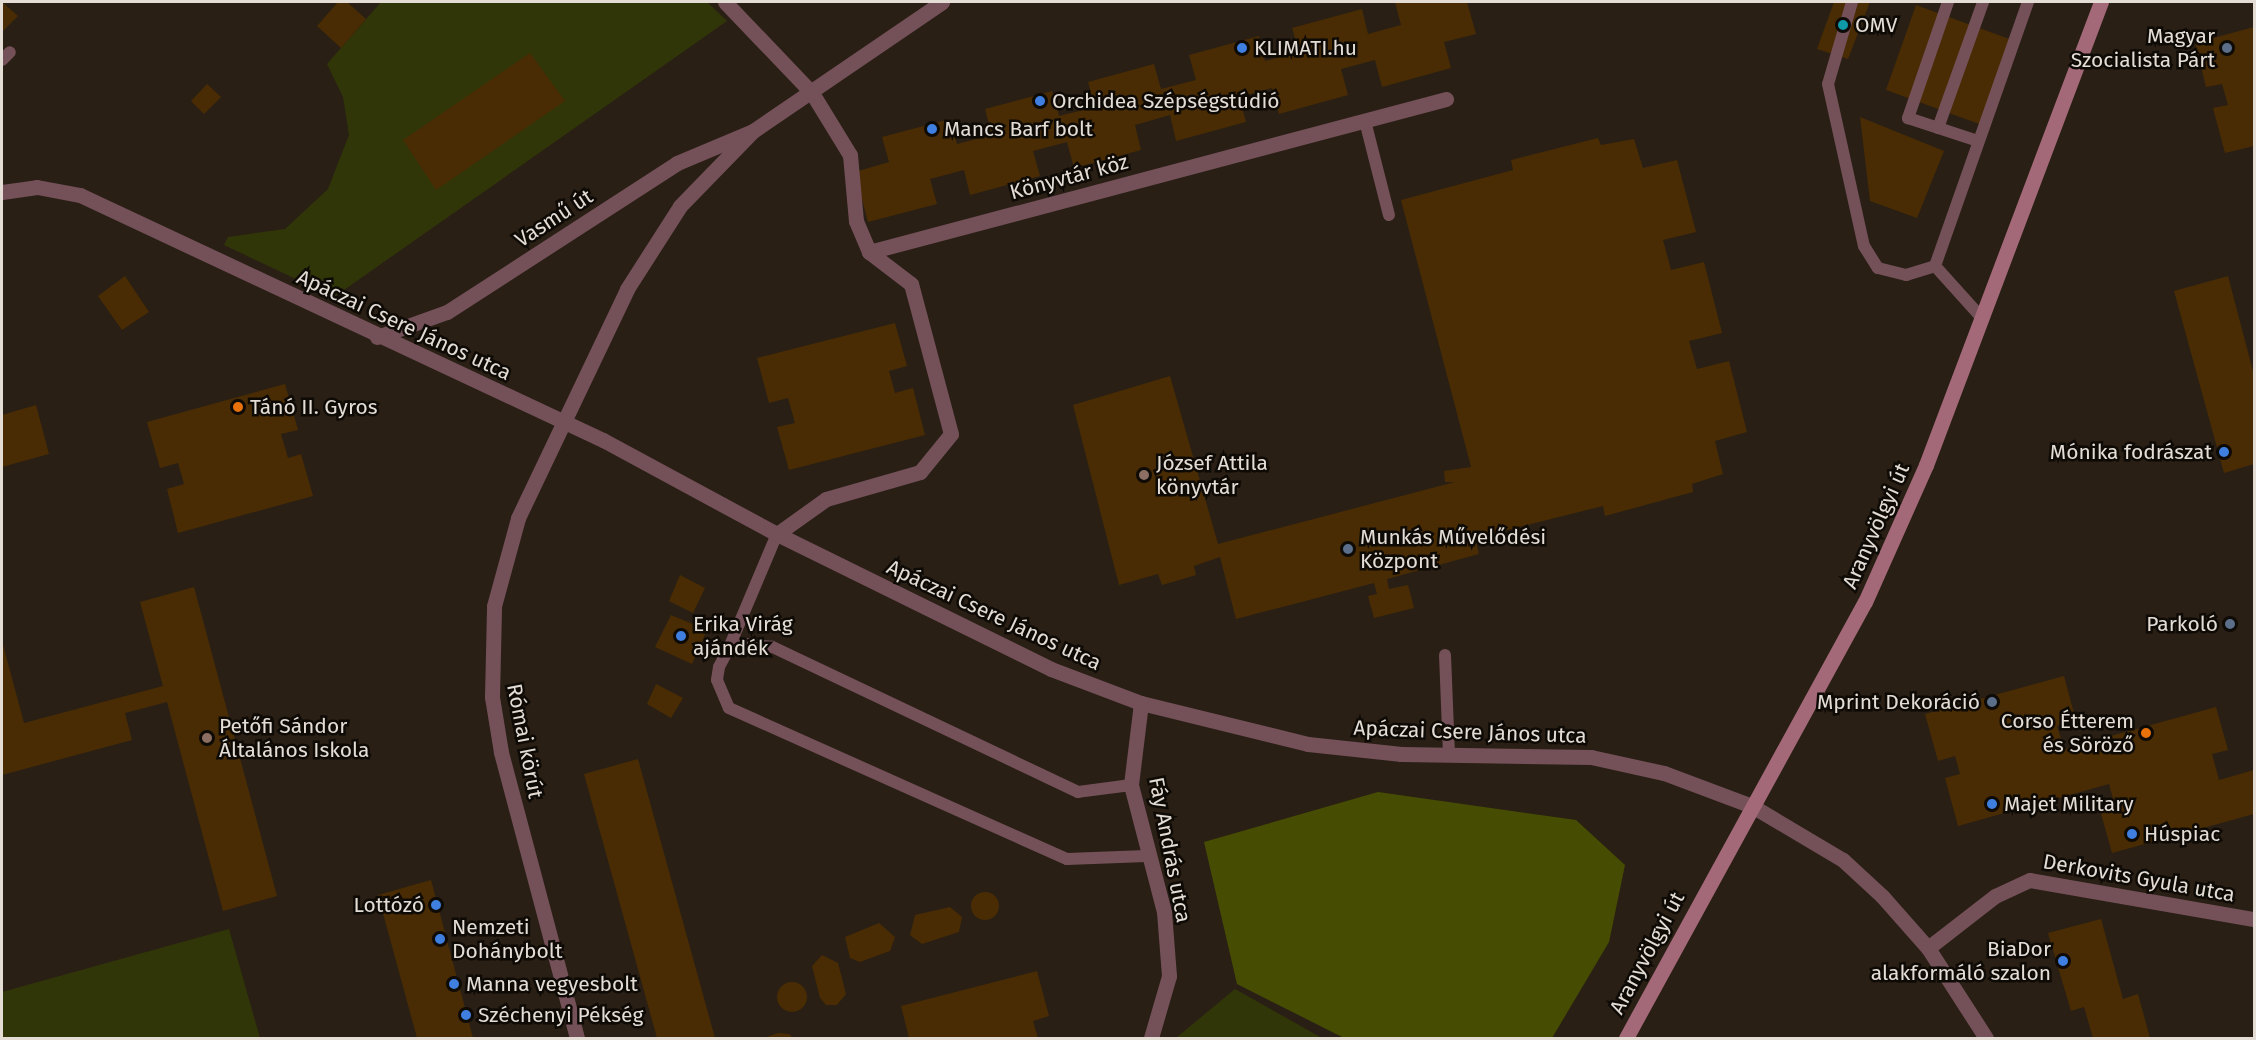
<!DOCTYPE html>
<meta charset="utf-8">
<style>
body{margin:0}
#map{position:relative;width:2256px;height:1040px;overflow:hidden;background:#291f14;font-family:"Fira Sans",sans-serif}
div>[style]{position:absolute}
.green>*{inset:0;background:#313609}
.forest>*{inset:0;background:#464d03}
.building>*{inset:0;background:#492c04}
.round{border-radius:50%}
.lane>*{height:12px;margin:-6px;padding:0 6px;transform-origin:6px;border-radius:6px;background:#745059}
.street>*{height:15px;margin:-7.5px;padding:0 7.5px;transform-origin:7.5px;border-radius:7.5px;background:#745059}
.secondary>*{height:15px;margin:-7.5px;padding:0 7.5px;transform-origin:7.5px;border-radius:7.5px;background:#a36978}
.dots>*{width:16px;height:16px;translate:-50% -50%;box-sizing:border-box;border:3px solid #0e0a06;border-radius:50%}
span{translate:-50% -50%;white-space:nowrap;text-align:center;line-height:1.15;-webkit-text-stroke:5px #0e0a06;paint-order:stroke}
.poi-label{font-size:21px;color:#e4ddd6}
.left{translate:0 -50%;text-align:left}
.right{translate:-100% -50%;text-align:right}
.street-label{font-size:21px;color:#e4ddd6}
.frame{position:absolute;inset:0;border:3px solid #e4ddd6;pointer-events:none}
</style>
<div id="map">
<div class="green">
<div style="clip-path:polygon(381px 2px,707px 2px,727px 21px,334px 297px,224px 245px,228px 237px,285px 229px,328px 189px,349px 135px,343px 97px,327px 64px)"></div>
<div style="clip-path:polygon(229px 929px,260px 1038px,2px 1038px,2px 992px)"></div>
<div style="clip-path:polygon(1235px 989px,1322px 1038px,1176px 1038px)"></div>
</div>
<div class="forest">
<div style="clip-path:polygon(1378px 792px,1576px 820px,1625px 865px,1609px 942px,1552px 1038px,1344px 1038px,1237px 984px,1204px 842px)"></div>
</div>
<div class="building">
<div style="clip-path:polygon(2px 2px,18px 16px,2px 32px)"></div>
<div style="clip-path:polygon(338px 2px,347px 2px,366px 19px,341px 48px,317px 26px)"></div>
<div style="clip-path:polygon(1395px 2px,1467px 2px,1476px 34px,1444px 42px,1451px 68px,1382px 87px,1375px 60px,1341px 69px,1348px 95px,1279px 114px,1272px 88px,1239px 97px,1246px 122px,1176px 141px,1170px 115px,1135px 125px,1141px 150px,1074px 168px,1067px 142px,1033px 151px,1040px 176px,970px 195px,964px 170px,930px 179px,937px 204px,868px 222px,855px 172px,889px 162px,882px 137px,950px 119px,957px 144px,992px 135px,985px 109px,1052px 91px,1059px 116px,1095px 107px,1088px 82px,1154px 64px,1161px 89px,1196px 80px,1189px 55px,1259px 36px,1265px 61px,1299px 52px,1292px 28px,1362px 9px,1368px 34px,1401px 25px)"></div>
<div style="clip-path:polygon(1834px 2px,1870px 2px,1848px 59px,1817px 49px)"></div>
<div style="clip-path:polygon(1916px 5px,2012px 40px,1982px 125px,1886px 90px)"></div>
<div style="clip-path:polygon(2254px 27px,2254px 146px,2225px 153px,2213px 108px,2228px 105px,2222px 84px,2206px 87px,2195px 43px)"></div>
<div style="clip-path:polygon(530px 53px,565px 101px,436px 190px,403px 140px)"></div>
<div style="clip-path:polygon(207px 84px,221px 97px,204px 114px,191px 101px)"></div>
<div style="clip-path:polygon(1860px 117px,1944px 151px,1917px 218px,1870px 201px)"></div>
<div style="clip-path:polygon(1598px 138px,1601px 145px,1634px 139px,1643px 168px,1677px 160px,1696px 232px,1663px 240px,1671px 270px,1704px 262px,1722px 333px,1689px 341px,1697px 369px,1729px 361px,1747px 432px,1715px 441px,1723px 474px,1692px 484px,1693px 492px,1605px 516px,1603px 506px,1475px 538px,1479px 554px,1387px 579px,1389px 589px,1408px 585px,1414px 608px,1374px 618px,1368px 596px,1377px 594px,1374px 583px,1236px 619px,1220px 557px,1194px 566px,1196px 575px,1176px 581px,1162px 585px,1158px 574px,1119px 585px,1073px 405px,1170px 376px,1218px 544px,1455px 482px,1445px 482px,1444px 471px,1471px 467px,1401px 200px,1513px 170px,1511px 160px)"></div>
<div style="clip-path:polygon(125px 276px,149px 312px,122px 330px,98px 296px)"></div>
<div style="clip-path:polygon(2228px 276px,2254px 375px,2254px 464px,2224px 473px,2174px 291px)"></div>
<div style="clip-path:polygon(895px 323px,907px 366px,889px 371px,895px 393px,913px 388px,925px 435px,789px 470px,777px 427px,795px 423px,788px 398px,769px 403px,757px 358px)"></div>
<div style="clip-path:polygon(285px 384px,298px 430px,281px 434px,288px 458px,301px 454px,313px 496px,178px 533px,167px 489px,184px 484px,178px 463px,160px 468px,147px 422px)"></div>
<div style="clip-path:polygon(36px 405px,49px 454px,2px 467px,2px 415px)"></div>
<div style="clip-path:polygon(680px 575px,705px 588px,693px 613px,669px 601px)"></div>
<div style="clip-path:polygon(194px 587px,277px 896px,223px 911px,167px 702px,125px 713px,132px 740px,2px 775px,2px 641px,24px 723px,163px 686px,140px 602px)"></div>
<div style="clip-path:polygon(671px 615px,707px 630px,692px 664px,655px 647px)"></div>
<div style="clip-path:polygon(2064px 676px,2076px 721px,2057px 726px,2064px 749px,2216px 707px,2228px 750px,2212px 754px,2219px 780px,2254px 770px,2254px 814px,2112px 853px,2100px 810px,2115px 806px,2109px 784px,1958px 826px,1945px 778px,1960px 774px,1955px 756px,1938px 761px,1925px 714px)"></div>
<div style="clip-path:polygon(656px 684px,683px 698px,671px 718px,647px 704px)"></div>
<div style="clip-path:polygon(638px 759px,715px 1038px,657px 1038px,584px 774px)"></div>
<div style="clip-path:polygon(431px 880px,473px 1038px,417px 1038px,378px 895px)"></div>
<div class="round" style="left:971px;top:892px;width:28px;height:28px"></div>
<div style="clip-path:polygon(950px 907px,962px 917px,959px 932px,922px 944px,910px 935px,915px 915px)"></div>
<div style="clip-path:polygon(2101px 919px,2123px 999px,2138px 994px,2150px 1038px,2093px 1038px,2084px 1007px,2071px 1011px,2048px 933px)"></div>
<div style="clip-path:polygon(879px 923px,895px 937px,890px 951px,860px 962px,850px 958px,845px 937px)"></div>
<div style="clip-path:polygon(822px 955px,838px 963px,846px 994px,837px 1005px,826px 1005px,820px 998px,812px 966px)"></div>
<div style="clip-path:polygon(1037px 971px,1049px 1016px,1033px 1021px,1038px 1038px,909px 1038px,901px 1006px)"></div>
<div class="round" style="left:777px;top:982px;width:30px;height:30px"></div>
<div style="clip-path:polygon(778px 1033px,789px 1034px,793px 1038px,764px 1038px)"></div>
</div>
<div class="lane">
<div style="left:1852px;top:2px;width:85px;rotate:106.3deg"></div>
<div style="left:1828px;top:84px;width:166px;rotate:77.5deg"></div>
<div style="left:1864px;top:246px;width:26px;rotate:58deg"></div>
<div style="left:1878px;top:268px;width:29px;rotate:14deg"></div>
<div style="left:1906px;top:275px;width:30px;rotate:-17deg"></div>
<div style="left:1948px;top:2px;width:123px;rotate:109deg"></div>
<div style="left:1908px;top:118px;width:74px;rotate:18.2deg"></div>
<div style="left:2px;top:60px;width:11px;rotate:-45deg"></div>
<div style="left:1365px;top:121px;width:97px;rotate:75.7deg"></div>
<div style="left:1938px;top:128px;width:134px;rotate:-70.3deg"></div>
<div style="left:1981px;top:317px;width:69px;rotate:-132deg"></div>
<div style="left:1935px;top:266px;width:280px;rotate:-70.6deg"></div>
<div style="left:728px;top:650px;width:126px;rotate:-67.1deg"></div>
<div style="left:1445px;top:655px;width:99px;rotate:87.7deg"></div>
<div style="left:1131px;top:785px;width:53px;rotate:172.5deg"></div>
<div style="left:1078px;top:792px;width:339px;rotate:-154.6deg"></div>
<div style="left:772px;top:647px;width:26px;rotate:-173deg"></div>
<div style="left:746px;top:644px;width:19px;rotate:162deg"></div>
<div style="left:728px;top:650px;width:19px;rotate:118deg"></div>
<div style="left:719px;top:667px;width:13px;rotate:99deg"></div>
<div style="left:717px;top:680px;width:30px;rotate:67deg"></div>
<div style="left:729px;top:708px;width:370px;rotate:24.1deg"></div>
<div style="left:1067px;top:859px;width:79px;rotate:-2.2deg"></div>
</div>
<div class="street">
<div style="left:725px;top:2px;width:126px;rotate:46.3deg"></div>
<div style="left:812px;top:93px;width:73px;rotate:58.5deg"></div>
<div style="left:850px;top:155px;width:66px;rotate:84.8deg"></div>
<div style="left:856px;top:221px;width:34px;rotate:67deg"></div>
<div style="left:869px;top:252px;width:597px;rotate:-14.85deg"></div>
<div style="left:2px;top:192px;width:35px;rotate:-8deg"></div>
<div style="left:37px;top:187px;width:44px;rotate:10.5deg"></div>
<div style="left:80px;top:195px;width:578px;rotate:25.1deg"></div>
<div style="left:603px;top:440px;width:198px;rotate:28.4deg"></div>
<div style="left:777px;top:534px;width:305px;rotate:26.2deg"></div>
<div style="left:1051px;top:669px;width:96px;rotate:20.7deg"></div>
<div style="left:1141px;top:703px;width:172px;rotate:13.8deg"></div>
<div style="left:1308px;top:744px;width:94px;rotate:6.1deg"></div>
<div style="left:1401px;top:754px;width:190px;rotate:0.9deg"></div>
<div style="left:1591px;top:757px;width:75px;rotate:12.4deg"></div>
<div style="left:1664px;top:773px;width:94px;rotate:20.6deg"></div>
<div style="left:1752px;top:806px;width:106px;rotate:30.7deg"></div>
<div style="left:1843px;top:860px;width:53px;rotate:42.7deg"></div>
<div style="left:1882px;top:896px;width:69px;rotate:48.5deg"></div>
<div style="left:1928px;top:948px;width:107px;rotate:57.2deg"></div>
<div style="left:377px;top:337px;width:74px;rotate:-19.7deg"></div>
<div style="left:447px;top:312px;width:274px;rotate:-32.9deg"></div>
<div style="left:677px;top:163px;width:82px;rotate:-22.8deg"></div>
<div style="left:753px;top:131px;width:229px;rotate:-34.3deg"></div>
<div style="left:777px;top:534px;width:60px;rotate:-35.5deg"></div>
<div style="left:826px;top:499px;width:98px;rotate:-16deg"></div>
<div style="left:920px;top:472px;width:49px;rotate:-50.8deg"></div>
<div style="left:951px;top:434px;width:155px;rotate:-104.9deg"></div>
<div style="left:911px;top:284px;width:53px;rotate:-142.7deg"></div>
<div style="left:1141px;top:703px;width:83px;rotate:97deg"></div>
<div style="left:1131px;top:785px;width:131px;rotate:75.4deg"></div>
<div style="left:1164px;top:912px;width:64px;rotate:85.5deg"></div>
<div style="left:1169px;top:976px;width:65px;rotate:106.2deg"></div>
<div style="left:1928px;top:948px;width:85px;rotate:-37.8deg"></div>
<div style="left:1995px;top:896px;width:38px;rotate:-25deg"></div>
<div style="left:2030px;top:880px;width:227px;rotate:9.9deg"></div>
<div style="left:577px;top:1038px;width:296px;rotate:-104.9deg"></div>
<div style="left:501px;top:752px;width:56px;rotate:-99.3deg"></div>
<div style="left:492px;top:697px;width:91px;rotate:-88.7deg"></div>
<div style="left:494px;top:606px;width:91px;rotate:-74.7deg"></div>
<div style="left:518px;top:518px;width:254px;rotate:-64.5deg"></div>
<div style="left:627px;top:289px;width:98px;rotate:-57.4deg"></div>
<div style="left:680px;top:206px;width:105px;rotate:-45.8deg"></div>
</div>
<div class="secondary">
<div style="left:1626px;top:1038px;width:497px;rotate:-61.3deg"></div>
<div style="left:1865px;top:602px;width:150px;rotate:-66deg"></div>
<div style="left:1926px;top:465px;width:495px;rotate:-69.3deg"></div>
</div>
<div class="dots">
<div style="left:1843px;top:25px;background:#0f9aa8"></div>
<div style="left:1242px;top:48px;background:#3f7fe0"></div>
<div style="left:2227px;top:48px;background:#5c6f8a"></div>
<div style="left:1040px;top:101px;background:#3f7fe0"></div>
<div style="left:932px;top:129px;background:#3f7fe0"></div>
<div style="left:238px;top:407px;background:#e8710a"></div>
<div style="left:2224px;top:452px;background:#3f7fe0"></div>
<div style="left:1144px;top:475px;background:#8d6e63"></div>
<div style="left:1348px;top:549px;background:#5c6f8a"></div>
<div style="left:2230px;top:624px;background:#5c6f8a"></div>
<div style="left:681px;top:636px;background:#3f7fe0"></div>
<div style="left:1992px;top:702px;background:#5c6f8a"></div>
<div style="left:2146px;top:733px;background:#e8710a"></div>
<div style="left:207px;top:738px;background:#8d6e63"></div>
<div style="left:1992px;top:804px;background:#3f7fe0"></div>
<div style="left:2132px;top:834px;background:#3f7fe0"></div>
<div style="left:436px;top:905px;background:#3f7fe0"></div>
<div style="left:440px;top:939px;background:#3f7fe0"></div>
<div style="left:2063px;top:961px;background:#3f7fe0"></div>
<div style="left:454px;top:984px;background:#3f7fe0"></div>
<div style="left:466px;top:1015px;background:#3f7fe0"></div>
</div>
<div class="poi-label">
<span class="left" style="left:1855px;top:25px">OMV</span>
<span class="right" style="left:2215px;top:48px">Magyar<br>Szocialista Párt</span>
<span class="left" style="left:1254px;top:48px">KLIMATI.hu</span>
<span class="left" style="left:1052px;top:101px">Orchidea Szépségstúdió</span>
<span class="left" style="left:944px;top:129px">Mancs Barf bolt</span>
<span class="left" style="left:250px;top:407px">Tánó II. Gyros</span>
<span class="right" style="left:2212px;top:452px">Mónika fodrászat</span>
<span class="left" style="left:1156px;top:475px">József Attila<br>könyvtár</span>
<span class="left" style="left:1360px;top:549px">Munkás Művelődési<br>Központ</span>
<span class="left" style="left:693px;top:636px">Erika Virág<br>ajándék</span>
<span class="right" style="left:2218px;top:624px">Parkoló</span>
<span class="right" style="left:1980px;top:702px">Mprint Dekoráció</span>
<span class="right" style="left:2134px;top:733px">Corso Étterem<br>és Söröző</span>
<span class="left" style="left:219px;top:738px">Petőfi Sándor<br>Általános Iskola</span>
<span class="left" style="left:2004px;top:804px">Majet Military</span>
<span class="left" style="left:2144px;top:834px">Húspiac</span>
<span class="right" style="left:424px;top:905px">Lottózó</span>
<span class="left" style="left:452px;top:939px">Nemzeti<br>Dohánybolt</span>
<span class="right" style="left:2051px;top:961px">BiaDor<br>alakformáló szalon</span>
<span class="left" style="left:466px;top:984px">Manna vegyesbolt</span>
<span class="left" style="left:478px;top:1015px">Széchenyi Pékség</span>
</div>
<div class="street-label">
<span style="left:1069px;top:177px;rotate:-15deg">Könyvtár köz</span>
<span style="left:554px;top:218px;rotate:-33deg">Vasmű út</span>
<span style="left:404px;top:325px;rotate:25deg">Apáczai Csere János utca</span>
<span style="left:1876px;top:526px;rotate:-66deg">Aranyvölgyi út</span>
<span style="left:994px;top:615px;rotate:25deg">Apáczai Csere János utca</span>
<span style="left:1470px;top:732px;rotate:2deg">Apáczai Csere János utca</span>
<span style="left:525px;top:741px;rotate:79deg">Római körút</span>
<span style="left:1170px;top:850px;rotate:79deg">Fáy András utca</span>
<span style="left:2139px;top:878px;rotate:10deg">Derkovits Gyula utca</span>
<span style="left:1647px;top:953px;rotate:-62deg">Aranyvölgyi út</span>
</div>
<div class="frame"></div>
</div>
